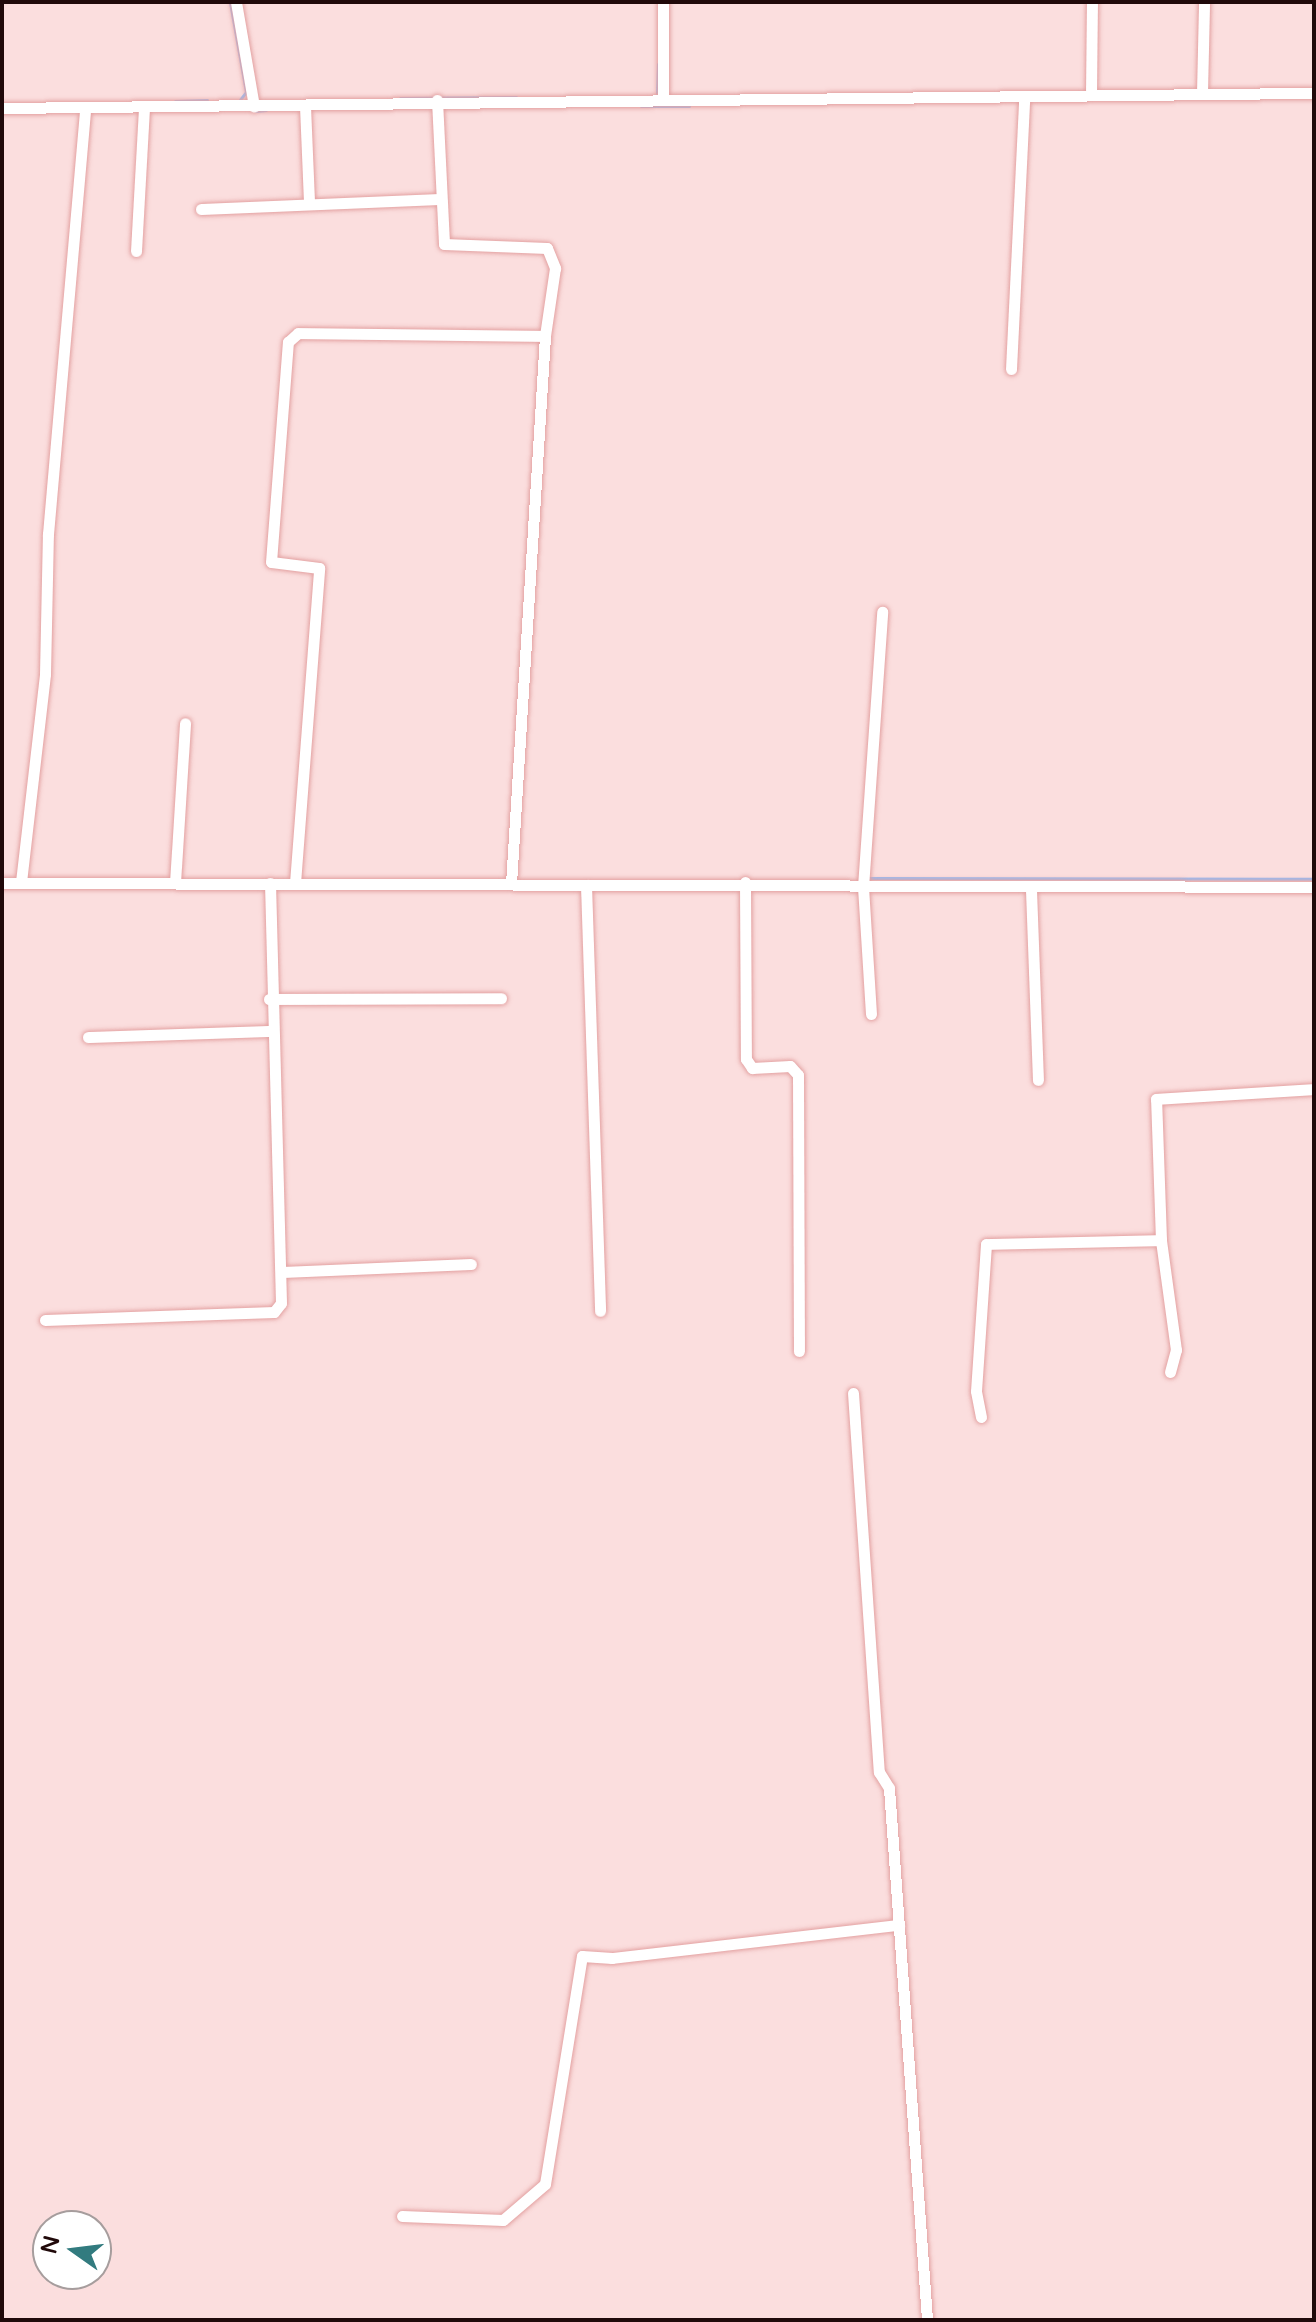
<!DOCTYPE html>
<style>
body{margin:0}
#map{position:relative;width:1316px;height:2322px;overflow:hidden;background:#fbdede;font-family:"Varela Round",sans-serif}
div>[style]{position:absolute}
.stream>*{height:3px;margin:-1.5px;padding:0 1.5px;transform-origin:1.5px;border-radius:1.5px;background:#99bcf2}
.roads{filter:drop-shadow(0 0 2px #e3a1a1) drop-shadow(0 0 2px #e3a1a1)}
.street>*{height:11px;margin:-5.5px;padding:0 5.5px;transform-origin:5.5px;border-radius:5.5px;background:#fff}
span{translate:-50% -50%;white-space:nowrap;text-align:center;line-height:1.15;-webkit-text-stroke:7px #fff;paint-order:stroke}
.frame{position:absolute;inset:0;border:4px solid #20090a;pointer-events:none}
.north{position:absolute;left:32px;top:2210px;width:80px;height:80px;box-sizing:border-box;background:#fff;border:2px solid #a69d9d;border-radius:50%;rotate:284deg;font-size:22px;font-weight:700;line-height:32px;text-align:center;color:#20090a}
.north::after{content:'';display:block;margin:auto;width:28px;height:36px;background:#327b7f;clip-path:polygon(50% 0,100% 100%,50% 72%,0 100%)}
</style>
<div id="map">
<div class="stream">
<div style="left:230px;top:2px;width:91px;rotate:79.9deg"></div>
<div style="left:246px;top:92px;width:11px;rotate:128deg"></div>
<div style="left:657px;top:93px;width:29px;rotate:-88deg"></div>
<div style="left:400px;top:98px;width:116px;rotate:-0.5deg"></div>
<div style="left:175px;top:101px;width:32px;rotate:-2deg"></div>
<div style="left:641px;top:106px;width:48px"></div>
<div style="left:256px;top:111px;width:10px;rotate:-6deg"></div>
<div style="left:869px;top:878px;width:445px;rotate:0.1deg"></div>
</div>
<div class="roads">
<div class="street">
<div style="left:236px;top:2px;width:106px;rotate:80.2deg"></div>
<div style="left:1202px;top:93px;width:91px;rotate:-88.7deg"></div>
<div style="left:1091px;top:94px;width:92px;rotate:-89.4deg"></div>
<div style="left:437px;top:100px;width:144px;rotate:87.2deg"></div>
<div style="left:444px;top:244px;width:103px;rotate:2.2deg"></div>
<div style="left:547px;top:248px;width:22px;rotate:68deg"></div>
<div style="left:555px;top:268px;width:69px;rotate:98.4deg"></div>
<div style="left:545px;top:336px;width:549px;rotate:93.55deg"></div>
<div style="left:663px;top:100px;width:98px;rotate:-90deg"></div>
<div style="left:305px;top:106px;width:97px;rotate:87.6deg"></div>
<div style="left:2px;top:108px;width:1312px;rotate:-0.66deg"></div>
<div style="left:201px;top:209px;width:239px;rotate:-2.4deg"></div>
<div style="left:136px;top:251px;width:144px;rotate:-86.8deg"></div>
<div style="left:1011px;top:369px;width:269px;rotate:-87.2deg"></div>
<div style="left:21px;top:882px;width:209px;rotate:-83.4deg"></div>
<div style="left:45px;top:674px;width:140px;rotate:-88.8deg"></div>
<div style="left:48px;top:534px;width:427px;rotate:-85deg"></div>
<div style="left:745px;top:882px;width:177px;rotate:89.7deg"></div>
<div style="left:746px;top:1059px;width:11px;rotate:56deg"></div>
<div style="left:752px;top:1068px;width:38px;rotate:-3deg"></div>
<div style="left:790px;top:1066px;width:12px;rotate:48deg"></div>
<div style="left:798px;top:1075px;width:276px;rotate:89.8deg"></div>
<div style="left:2px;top:883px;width:1312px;rotate:0.17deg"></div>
<div style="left:175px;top:883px;width:160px;rotate:-86.4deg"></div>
<div style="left:295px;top:883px;width:316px;rotate:-85.6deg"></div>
<div style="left:319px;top:568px;width:48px;rotate:-172.9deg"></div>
<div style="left:271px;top:562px;width:221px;rotate:-85.6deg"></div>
<div style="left:288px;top:342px;width:13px;rotate:-42deg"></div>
<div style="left:298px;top:333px;width:247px;rotate:0.7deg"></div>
<div style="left:586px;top:885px;width:426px;rotate:88.1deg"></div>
<div style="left:1031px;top:890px;width:190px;rotate:87.9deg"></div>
<div style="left:269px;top:999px;width:232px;rotate:-0.2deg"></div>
<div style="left:871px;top:1014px;width:127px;rotate:-93.6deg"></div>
<div style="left:863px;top:887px;width:276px;rotate:-86deg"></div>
<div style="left:88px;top:1037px;width:182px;rotate:-1.9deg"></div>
<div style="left:282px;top:1272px;width:189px;rotate:-2.4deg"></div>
<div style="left:45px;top:1320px;width:229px;rotate:-2deg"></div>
<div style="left:274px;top:1312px;width:11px;rotate:-52deg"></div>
<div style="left:281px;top:1303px;width:420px;rotate:-91.5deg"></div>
<div style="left:1170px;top:1372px;width:23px;rotate:-75deg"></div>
<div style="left:1176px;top:1350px;width:111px;rotate:-97.8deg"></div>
<div style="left:1161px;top:1240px;width:141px;rotate:-92deg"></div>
<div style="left:1156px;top:1099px;width:158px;rotate:-3.6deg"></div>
<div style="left:853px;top:1393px;width:380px;rotate:86.1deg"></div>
<div style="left:879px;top:1772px;width:19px;rotate:58deg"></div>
<div style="left:889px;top:1788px;width:533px;rotate:85.91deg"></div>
<div style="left:981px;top:1417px;width:26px;rotate:-101deg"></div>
<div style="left:976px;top:1391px;width:147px;rotate:-86.1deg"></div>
<div style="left:986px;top:1244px;width:175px;rotate:-1.3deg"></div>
<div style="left:402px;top:2216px;width:101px;rotate:2.3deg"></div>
<div style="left:503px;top:2220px;width:55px;rotate:-40.6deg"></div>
<div style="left:545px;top:2184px;width:231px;rotate:-80.8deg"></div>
<div style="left:582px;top:1956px;width:30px;rotate:4deg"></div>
<div style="left:612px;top:1958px;width:289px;rotate:-6.6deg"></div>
</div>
</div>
<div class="frame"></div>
<div class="north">N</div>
</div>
